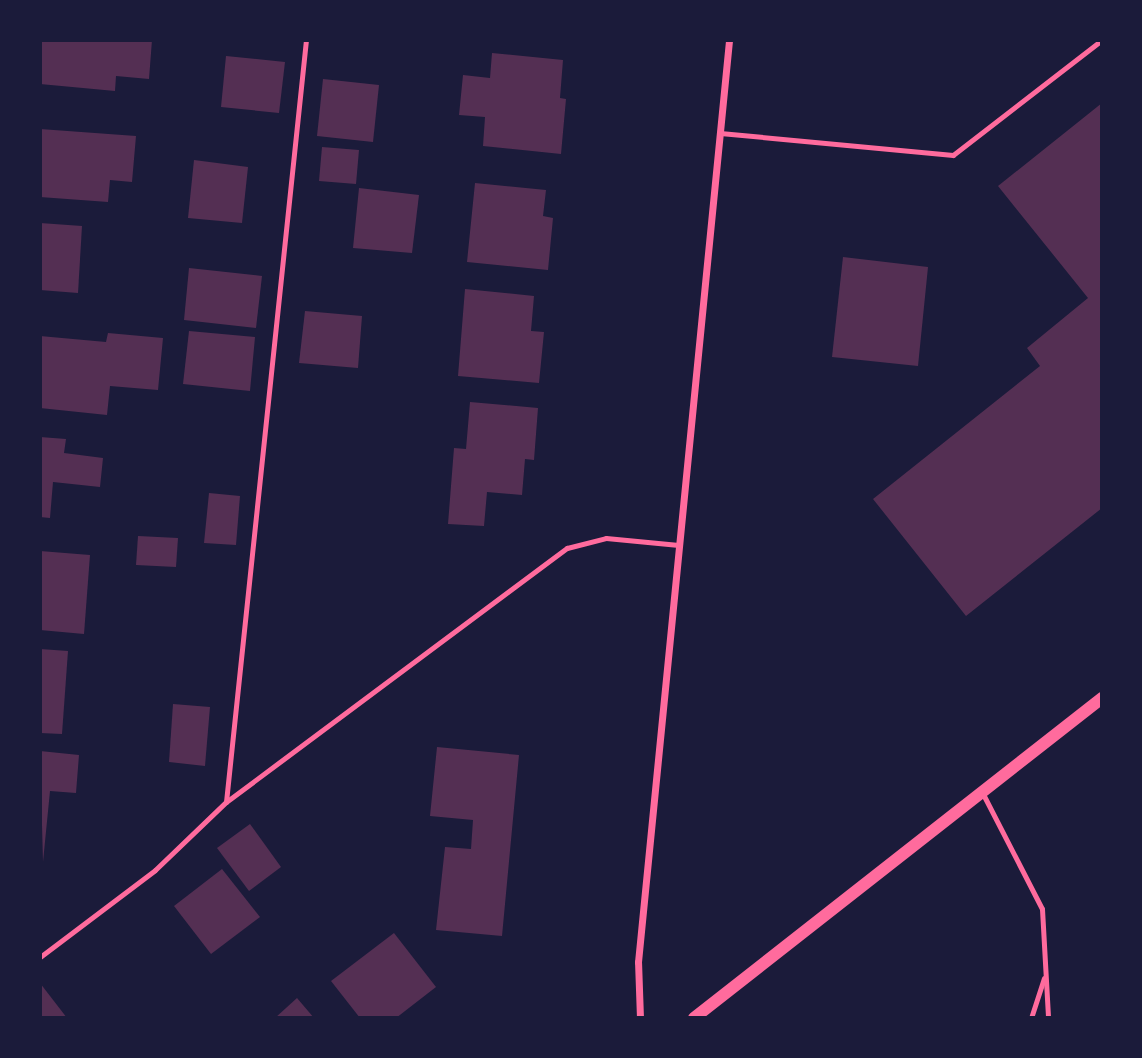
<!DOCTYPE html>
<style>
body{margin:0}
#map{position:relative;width:1142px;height:1058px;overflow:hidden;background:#1b1b3a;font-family:Ubuntu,sans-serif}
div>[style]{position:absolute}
.building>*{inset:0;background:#542f53}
.service>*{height:5px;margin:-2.5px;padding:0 2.5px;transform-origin:2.5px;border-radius:2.5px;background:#ff6b9d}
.minor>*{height:7px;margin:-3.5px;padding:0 3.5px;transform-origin:3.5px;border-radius:3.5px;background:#ff6b9d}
.tertiary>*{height:12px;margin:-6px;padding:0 6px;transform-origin:6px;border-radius:6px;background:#ff6b9d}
span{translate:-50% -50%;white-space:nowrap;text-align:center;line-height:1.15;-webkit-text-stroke:7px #1b1b3a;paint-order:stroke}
.frame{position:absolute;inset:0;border:42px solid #1b1b3a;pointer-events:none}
</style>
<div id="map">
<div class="building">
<div style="clip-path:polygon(40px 40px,152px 40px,149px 79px,116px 76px,115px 91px,40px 84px)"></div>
<div style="clip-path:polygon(492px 53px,563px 60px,560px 98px,566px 99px,561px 154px,483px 146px,485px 117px,459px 115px,463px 75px,490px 78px)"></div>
<div style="clip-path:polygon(226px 56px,285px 62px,279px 113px,221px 107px)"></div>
<div style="clip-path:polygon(323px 79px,379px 85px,373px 142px,317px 136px)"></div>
<div style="clip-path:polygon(1102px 103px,1102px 508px,966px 616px,873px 499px,1040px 366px,1027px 348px,1088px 298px,998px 186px)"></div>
<div style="clip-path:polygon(40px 129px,136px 136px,132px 182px,110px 180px,108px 202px,40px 197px)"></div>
<div style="clip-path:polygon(322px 147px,359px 150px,356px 184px,319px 181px)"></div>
<div style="clip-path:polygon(194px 160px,248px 167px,242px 223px,188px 218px)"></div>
<div style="clip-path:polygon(475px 183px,546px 190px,543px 216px,553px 218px,548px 270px,467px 262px)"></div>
<div style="clip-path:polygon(359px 188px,419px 195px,412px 253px,353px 248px)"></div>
<div style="clip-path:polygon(40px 223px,82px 226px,78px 293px,40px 290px)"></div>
<div style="clip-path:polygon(843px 257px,928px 267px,918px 366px,832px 357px)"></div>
<div style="clip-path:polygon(189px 268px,262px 276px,256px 328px,184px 320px)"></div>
<div style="clip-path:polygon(465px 289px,534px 296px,531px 331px,544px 332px,539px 383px,458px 376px)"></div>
<div style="clip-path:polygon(305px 311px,362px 316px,358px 368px,299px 363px)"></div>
<div style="clip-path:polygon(189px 331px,255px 337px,250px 391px,183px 384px)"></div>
<div style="clip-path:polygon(108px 333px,163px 338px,158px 390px,110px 386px,107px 415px,40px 408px,40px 336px,106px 342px)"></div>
<div style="clip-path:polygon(470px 402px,538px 408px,534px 460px,525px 459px,522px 495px,487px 492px,484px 526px,448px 524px,454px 448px,466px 449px)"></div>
<div style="clip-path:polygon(40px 437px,66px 439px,64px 453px,103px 458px,100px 487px,53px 482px,50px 518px,40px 517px)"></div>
<div style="clip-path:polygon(209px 493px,240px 496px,236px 545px,204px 543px)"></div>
<div style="clip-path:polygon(138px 536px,178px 538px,176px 567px,136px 565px)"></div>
<div style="clip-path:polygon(40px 551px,90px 555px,84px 634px,40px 630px)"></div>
<div style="clip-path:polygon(40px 649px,68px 651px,62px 734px,40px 733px)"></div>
<div style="clip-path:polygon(173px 704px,210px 707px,205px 766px,169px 762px)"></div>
<div style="clip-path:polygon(437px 747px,519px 755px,502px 936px,436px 930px,445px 847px,471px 849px,473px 820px,430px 816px)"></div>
<div style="clip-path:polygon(40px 751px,79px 755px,76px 793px,50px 791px,43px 862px)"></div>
<div style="clip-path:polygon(250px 824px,281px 867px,249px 891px,217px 848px)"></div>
<div style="clip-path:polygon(222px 869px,260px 917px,211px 954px,174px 906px)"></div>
<div style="clip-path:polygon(394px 933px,436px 987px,396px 1018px,360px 1018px,331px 981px)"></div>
<div style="clip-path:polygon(40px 983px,67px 1018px,40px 1018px)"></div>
<div style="clip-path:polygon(297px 998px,314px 1018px,275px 1018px)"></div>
</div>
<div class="service">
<div style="left:720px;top:133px;width:234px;rotate:5.4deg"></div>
<div style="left:953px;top:155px;width:188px;rotate:-37.7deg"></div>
<div style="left:983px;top:794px;width:129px;rotate:62.8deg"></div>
<div style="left:1042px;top:909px;width:109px;rotate:86.8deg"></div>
<div style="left:226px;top:802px;width:766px;rotate:-84.01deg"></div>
<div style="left:40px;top:957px;width:144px;rotate:-37.1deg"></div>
<div style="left:155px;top:870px;width:98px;rotate:-43.8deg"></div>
<div style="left:226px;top:802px;width:425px;rotate:-36.7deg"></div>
<div style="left:567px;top:548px;width:40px;rotate:-14.4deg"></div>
<div style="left:606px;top:538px;width:73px;rotate:5.5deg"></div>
<div style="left:1031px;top:1018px;width:42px;rotate:-72deg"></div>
</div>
<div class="minor">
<div style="left:640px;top:1018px;width:56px;rotate:-92deg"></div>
<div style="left:638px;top:962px;width:926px;rotate:-84.36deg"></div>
</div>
<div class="tertiary">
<div style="left:694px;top:1018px;width:519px;rotate:-38.11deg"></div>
</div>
<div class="frame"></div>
</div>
